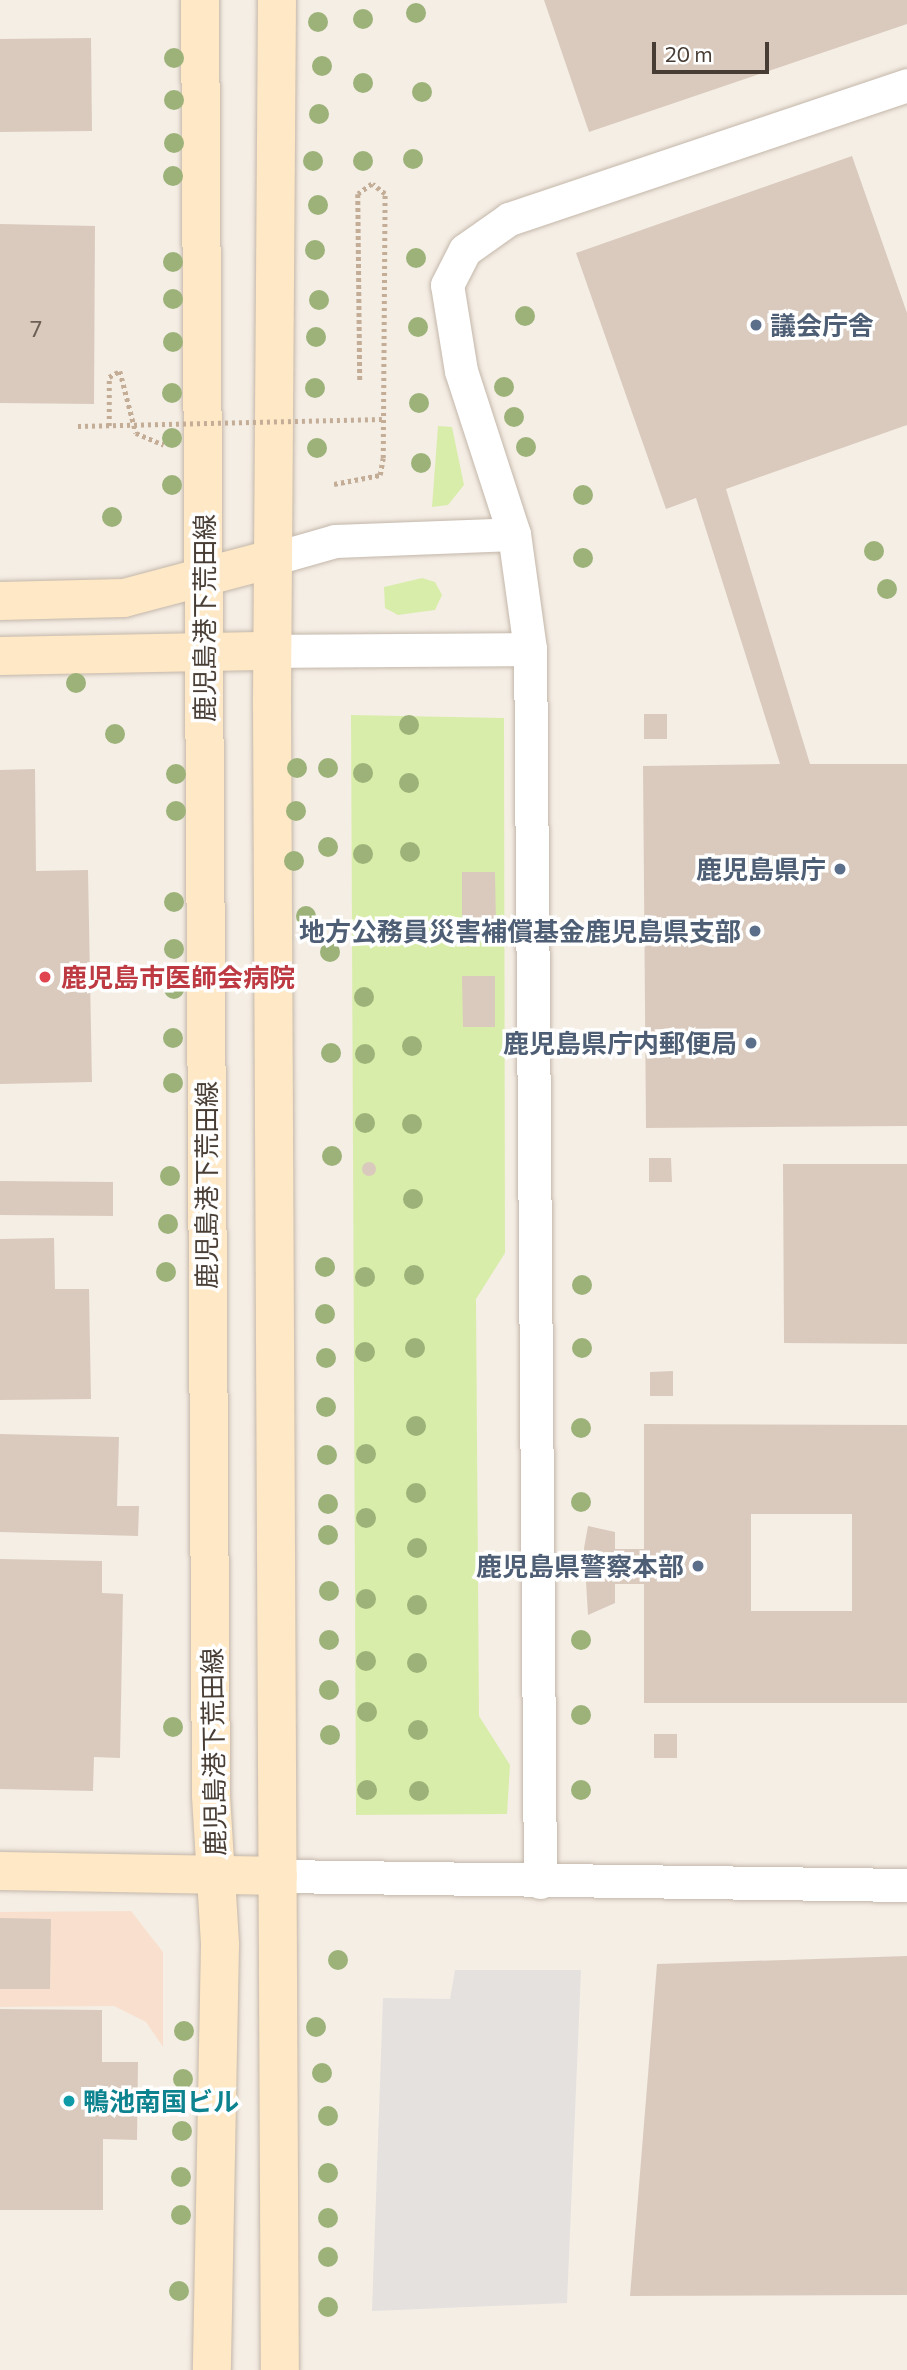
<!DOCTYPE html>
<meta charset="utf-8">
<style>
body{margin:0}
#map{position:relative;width:907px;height:2370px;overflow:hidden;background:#f5eee5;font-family:Commissioner,"Noto Sans JP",sans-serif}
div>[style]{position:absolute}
.commercial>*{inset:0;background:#f9e0ce}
.green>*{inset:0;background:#d9edaa}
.parking>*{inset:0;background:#e5e1de}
.building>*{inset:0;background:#dacabd}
.round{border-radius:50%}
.path>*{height:4.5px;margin-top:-2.25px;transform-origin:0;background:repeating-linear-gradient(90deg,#c4ad97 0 3.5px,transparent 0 7px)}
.roads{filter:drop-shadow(0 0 2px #c4b7aa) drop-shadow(0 0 2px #c4b7aa)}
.street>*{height:33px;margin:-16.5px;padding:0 16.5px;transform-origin:16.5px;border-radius:16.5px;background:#fff}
.secondary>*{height:38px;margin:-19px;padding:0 19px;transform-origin:19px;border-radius:19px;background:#ffe8c5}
.path-bridge>*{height:4.5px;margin-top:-2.25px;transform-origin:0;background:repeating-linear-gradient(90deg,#c4ad97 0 3.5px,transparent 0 7px)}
.trees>*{width:20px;height:20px;margin:-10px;border-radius:50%;background:#9cb279}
.dots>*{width:19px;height:19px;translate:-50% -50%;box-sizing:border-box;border:4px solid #fff;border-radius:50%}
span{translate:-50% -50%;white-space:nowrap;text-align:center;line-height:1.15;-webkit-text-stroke:7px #fff;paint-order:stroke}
.number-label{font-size:23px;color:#6c6056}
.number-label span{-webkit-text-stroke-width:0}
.service-label{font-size:26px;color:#4e5e75;font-weight:700}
.left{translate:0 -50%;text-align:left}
.right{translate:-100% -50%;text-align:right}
.street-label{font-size:26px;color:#483d34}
.health-label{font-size:26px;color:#be3a42;font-weight:700}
.culture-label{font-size:26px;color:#0d838f;font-weight:700}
.scale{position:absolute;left:652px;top:42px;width:117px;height:32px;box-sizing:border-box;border:4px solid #483d34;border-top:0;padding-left:9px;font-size:21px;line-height:24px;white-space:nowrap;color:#483d34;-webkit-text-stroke:5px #fff;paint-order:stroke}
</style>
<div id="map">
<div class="commercial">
<div style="clip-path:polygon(131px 1911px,163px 1952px,163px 2047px,146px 2022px,114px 2006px,0 2007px,0 1912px)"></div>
</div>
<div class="green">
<div style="clip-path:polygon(438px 426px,452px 427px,464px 485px,448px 505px,432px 507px)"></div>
<div style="clip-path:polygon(422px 578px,435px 582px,442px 595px,435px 610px,398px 615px,385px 608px,384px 587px)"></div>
<div style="clip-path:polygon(351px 715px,504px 718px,505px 1253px,476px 1299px,479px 1716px,510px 1765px,507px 1814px,356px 1815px)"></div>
</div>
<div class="parking">
<div style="clip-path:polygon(455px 1970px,581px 1970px,567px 2303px,372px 2311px,383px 1998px,450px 1999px)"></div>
</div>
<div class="building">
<div style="clip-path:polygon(544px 0,907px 0,907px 24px,589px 132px)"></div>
<div style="clip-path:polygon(91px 38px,92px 131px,0 132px,0 39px)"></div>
<div style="clip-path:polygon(852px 156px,907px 313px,907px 425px,726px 489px,810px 764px,907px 764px,907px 1126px,646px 1128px,643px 766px,780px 764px,696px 498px,666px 509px,576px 253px)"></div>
<div style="clip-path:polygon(0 224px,95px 226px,94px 404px,0 403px)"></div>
<div style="clip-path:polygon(644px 714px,667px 714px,667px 739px,644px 739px)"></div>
<div style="clip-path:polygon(35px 769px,36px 871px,88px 870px,92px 1082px,0 1084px,0 770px)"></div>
<div style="clip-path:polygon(462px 872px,495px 872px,496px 923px,462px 923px)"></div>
<div style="clip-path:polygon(462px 976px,495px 976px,495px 1027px,463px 1027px)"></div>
<div style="clip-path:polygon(649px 1158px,671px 1158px,672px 1182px,649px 1182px)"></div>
<div class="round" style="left:362px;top:1162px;width:14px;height:14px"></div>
<div style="clip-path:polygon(783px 1164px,907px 1164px,907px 1344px,784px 1343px)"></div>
<div style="clip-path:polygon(0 1181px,113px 1182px,113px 1216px,0 1215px)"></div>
<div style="clip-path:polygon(54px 1238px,55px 1289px,89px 1289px,91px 1399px,0 1400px,0 1239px)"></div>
<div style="clip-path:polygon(673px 1371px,673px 1396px,650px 1396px,650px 1372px)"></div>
<div style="clip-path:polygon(evenodd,644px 1424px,907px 1425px,907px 1703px,644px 1703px,644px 1584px,615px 1584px,615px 1603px,588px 1615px,584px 1548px,588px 1526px,615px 1532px,615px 1549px,644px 1549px,644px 1424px,751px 1514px,852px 1514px,852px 1611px,751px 1611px,751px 1514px)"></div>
<div style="clip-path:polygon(0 1434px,119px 1437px,117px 1506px,139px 1506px,138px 1536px,0 1532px)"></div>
<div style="clip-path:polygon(0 1559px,102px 1561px,102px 1593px,123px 1594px,120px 1758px,94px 1757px,93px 1791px,0 1789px)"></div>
<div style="clip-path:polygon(654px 1734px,677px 1734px,677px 1758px,654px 1758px)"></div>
<div style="clip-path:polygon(0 1918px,51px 1919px,50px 1989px,0 1989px)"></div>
<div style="clip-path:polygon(907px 1956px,907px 2295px,630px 2296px,657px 1964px)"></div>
<div style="clip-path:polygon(0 2009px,102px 2010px,102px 2062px,138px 2062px,137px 2140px,103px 2139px,103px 2210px,0 2210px)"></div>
</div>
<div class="path">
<div style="left:109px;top:426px;width:49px;rotate:-90deg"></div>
<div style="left:109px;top:377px;width:13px;rotate:-29deg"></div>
<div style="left:120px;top:371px;width:64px;rotate:75.5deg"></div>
<div style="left:136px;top:433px;width:30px;rotate:23deg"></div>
<div style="left:334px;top:484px;width:47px;rotate:-11.1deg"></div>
<div style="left:380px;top:475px;width:17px;rotate:-80deg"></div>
<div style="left:383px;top:458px;width:264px;rotate:-89.6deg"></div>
<div style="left:385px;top:194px;width:16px;rotate:-142deg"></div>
<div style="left:372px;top:184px;width:17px;rotate:144deg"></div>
<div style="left:358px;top:194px;width:188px;rotate:89.4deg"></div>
</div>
<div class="roads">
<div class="street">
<div style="left:272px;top:559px;width:66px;rotate:-15.9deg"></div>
<div style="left:335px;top:541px;width:179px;rotate:-2.2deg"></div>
<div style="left:272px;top:651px;width:258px;rotate:-0.4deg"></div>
<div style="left:278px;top:1876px;width:629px;rotate:0.82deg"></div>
<div style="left:540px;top:1882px;width:1233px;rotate:-90.46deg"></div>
<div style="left:530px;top:649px;width:116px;rotate:-97.9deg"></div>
<div style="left:514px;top:534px;width:171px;rotate:-108deg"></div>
<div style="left:461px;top:371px;width:87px;rotate:-99.2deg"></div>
<div style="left:447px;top:285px;width:39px;rotate:-63deg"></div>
<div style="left:465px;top:250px;width:54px;rotate:-35.2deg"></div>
<div style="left:509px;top:219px;width:420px;rotate:-18.6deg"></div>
</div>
<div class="secondary">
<div style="left:200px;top:0;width:1796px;rotate:89.65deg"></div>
<div style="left:211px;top:1796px;width:149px;rotate:86.5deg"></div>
<div style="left:220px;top:1945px;width:425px;rotate:91.1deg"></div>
<div style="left:277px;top:0;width:703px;rotate:90.41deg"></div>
<div style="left:272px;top:703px;width:1667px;rotate:89.73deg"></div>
<div style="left:0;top:601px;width:124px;rotate:-1.4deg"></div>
<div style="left:124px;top:598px;width:153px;rotate:-14.8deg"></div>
<div style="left:0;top:656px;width:272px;rotate:-1.1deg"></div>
<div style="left:0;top:1871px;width:278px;rotate:1deg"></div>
</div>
</div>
<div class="path-bridge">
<div style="left:78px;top:426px;width:305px;rotate:-1.3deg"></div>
</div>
<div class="trees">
<div style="left:416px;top:13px"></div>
<div style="left:363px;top:19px"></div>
<div style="left:318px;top:22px"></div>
<div style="left:174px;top:58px"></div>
<div style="left:322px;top:66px"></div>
<div style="left:363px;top:83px"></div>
<div style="left:422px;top:92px"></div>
<div style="left:174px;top:100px"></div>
<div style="left:319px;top:114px"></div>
<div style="left:174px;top:143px"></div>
<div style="left:413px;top:159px"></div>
<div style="left:313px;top:161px"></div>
<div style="left:363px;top:161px"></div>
<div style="left:173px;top:176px"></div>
<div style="left:318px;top:205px"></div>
<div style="left:315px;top:250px"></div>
<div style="left:416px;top:258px"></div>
<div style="left:173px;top:262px"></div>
<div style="left:173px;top:299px"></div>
<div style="left:319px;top:300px"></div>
<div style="left:525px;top:316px"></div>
<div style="left:418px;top:327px"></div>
<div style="left:316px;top:337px"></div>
<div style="left:173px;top:342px"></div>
<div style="left:504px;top:387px"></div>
<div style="left:315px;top:388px"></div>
<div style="left:172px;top:393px"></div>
<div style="left:419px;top:403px"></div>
<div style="left:514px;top:417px"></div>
<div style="left:172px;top:438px"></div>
<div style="left:526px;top:447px"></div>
<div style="left:317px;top:448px"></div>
<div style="left:421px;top:463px"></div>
<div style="left:172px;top:485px"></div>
<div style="left:583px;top:495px"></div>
<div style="left:112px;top:517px"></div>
<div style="left:874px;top:551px"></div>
<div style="left:583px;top:558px"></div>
<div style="left:887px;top:589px"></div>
<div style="left:76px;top:683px"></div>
<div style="left:409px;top:725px"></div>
<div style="left:115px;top:734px"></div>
<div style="left:297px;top:768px"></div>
<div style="left:328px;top:768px"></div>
<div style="left:363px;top:773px"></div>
<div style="left:176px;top:774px"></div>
<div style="left:409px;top:783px"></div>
<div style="left:176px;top:811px"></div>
<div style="left:296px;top:811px"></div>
<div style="left:328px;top:847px"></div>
<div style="left:410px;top:852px"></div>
<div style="left:363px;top:854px"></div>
<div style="left:294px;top:861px"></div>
<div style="left:174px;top:902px"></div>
<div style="left:306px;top:916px"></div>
<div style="left:364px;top:929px"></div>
<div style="left:174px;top:949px"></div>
<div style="left:330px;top:952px"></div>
<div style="left:174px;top:989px"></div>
<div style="left:364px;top:997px"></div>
<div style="left:173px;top:1038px"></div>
<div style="left:412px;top:1046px"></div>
<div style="left:331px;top:1053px"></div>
<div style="left:365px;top:1054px"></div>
<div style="left:173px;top:1083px"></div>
<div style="left:365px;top:1123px"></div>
<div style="left:412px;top:1124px"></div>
<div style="left:332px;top:1156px"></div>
<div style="left:170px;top:1176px"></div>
<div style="left:413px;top:1199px"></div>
<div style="left:168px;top:1224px"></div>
<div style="left:325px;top:1267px"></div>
<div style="left:166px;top:1272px"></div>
<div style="left:414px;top:1275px"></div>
<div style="left:365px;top:1277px"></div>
<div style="left:582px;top:1285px"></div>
<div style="left:325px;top:1314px"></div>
<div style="left:415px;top:1348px"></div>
<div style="left:582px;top:1348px"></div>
<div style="left:365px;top:1352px"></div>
<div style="left:326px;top:1358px"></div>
<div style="left:326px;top:1407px"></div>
<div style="left:416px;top:1426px"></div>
<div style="left:581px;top:1428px"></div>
<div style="left:366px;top:1454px"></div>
<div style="left:327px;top:1455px"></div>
<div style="left:416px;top:1493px"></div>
<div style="left:581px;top:1502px"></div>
<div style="left:328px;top:1504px"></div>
<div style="left:366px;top:1518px"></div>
<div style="left:328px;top:1535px"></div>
<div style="left:417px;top:1548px"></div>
<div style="left:329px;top:1591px"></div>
<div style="left:366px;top:1599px"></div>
<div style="left:417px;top:1605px"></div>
<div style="left:329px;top:1640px"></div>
<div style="left:581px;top:1640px"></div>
<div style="left:366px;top:1661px"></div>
<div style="left:417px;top:1663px"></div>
<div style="left:329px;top:1690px"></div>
<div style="left:367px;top:1712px"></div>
<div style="left:581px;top:1715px"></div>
<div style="left:173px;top:1727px"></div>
<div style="left:418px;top:1730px"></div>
<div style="left:330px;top:1735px"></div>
<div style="left:367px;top:1790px"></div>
<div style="left:581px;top:1790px"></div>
<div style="left:419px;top:1791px"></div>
<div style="left:338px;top:1960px"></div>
<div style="left:316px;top:2027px"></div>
<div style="left:184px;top:2031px"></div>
<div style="left:322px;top:2073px"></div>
<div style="left:183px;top:2079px"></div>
<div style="left:328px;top:2116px"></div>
<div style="left:182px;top:2131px"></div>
<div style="left:328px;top:2173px"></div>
<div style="left:181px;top:2177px"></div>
<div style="left:181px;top:2215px"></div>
<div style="left:328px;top:2218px"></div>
<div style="left:328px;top:2257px"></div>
<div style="left:179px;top:2291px"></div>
<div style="left:328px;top:2307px"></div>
</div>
<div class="dots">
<div style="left:756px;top:325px;background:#5c6f8a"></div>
<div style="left:840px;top:869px;background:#5c6f8a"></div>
<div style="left:755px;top:931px;background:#5c6f8a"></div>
<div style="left:45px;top:977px;background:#e0444e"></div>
<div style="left:751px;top:1043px;background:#5c6f8a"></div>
<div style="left:698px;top:1566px;background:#5c6f8a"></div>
<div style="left:69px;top:2101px;background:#0f9aa8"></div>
</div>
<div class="number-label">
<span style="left:36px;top:328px">7</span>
</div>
<div class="service-label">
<span class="left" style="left:770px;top:325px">議会庁舎</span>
<span class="right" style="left:826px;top:869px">鹿児島県庁</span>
<span class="right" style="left:741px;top:931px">地方公務員災害補償基金鹿児島県支部</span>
<span class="right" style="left:737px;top:1043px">鹿児島県庁内郵便局</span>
<span class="right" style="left:684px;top:1566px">鹿児島県警察本部</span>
</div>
<div class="street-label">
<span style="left:204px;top:618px;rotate:-90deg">鹿児島港下荒田線</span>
<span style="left:206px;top:1185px;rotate:-90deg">鹿児島港下荒田線</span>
<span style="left:213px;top:1752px;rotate:-91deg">鹿児島港下荒田線</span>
</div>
<div class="health-label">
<span class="left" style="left:61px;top:977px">鹿児島市医師会病院</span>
</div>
<div class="culture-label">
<span class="left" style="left:83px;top:2101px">鴨池南国ビル</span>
</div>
<div class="scale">20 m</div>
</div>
